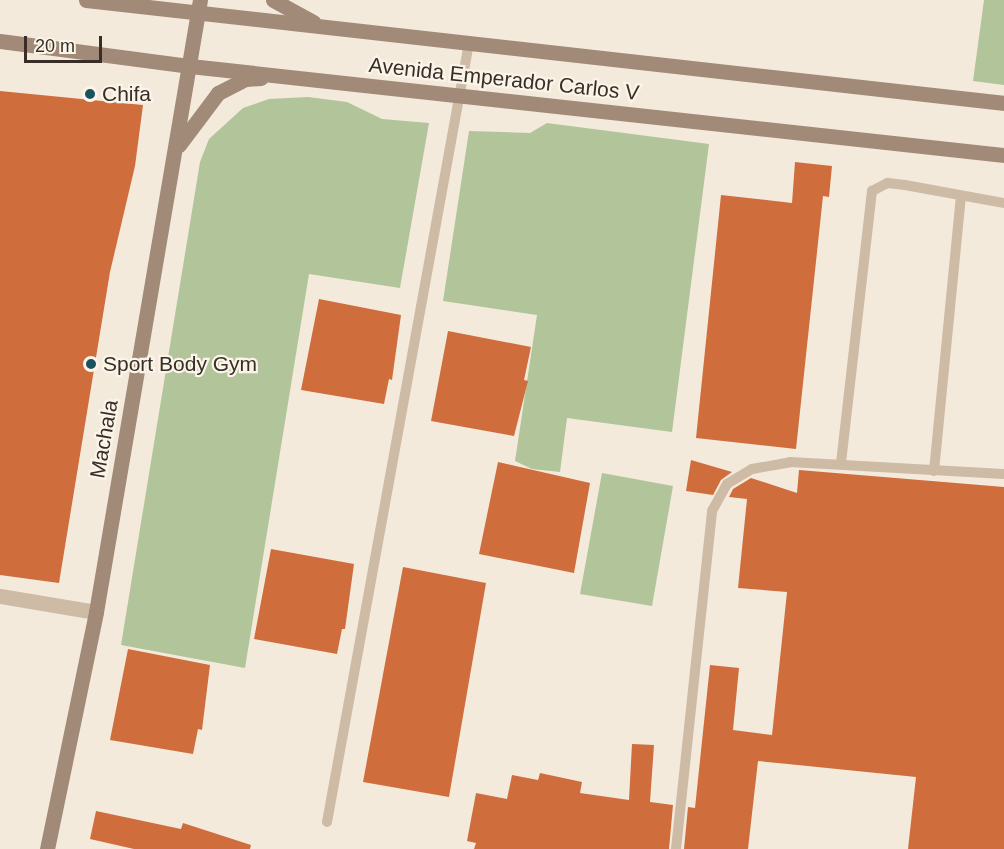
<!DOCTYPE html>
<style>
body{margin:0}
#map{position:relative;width:1004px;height:849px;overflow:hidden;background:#f4eadb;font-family:Arial,sans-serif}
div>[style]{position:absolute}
.green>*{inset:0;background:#b2c499}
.building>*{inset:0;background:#cf6d3d}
.lane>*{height:10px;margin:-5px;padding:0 5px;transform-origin:5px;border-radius:5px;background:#cdbba6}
.street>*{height:15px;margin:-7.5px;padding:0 7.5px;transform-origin:7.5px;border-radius:7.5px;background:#cdbba6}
.secondary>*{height:15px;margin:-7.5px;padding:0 7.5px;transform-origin:7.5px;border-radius:7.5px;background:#a18a77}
.dots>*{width:16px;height:16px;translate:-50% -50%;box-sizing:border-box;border:3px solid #fbf4e8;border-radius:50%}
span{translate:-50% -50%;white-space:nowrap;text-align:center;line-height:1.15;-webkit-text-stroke:4.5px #fbf4e8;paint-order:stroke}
.street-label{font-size:21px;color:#382e27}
.poi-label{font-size:21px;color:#382e27}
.left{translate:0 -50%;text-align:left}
.scale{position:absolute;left:24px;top:36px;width:78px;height:27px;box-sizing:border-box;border:3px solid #382e27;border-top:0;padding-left:8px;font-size:18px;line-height:21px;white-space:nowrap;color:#382e27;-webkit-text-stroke:4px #fbf4e8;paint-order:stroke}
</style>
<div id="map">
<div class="green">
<div style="clip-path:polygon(984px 0,1004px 0,1004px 85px,973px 81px)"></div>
<div style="clip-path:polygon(308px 97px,347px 102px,382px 119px,429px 123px,400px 288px,309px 274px,245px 668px,121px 645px,200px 162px,209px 139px,243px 108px,269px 99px)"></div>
<div style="clip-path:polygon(547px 123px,709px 144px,672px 432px,567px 418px,560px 472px,532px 469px,515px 461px,537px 315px,443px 301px,469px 131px,530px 133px)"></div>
<div style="clip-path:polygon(602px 473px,673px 486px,652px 606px,580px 594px)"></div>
</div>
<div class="building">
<div style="clip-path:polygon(0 91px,143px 105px,135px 166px,110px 272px,59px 583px,0 575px)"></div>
<div style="clip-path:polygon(795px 162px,832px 166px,829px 197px,823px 196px,796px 449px,696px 438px,721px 195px,792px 203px)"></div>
<div style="clip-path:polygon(319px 299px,401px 315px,392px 380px,389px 379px,384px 404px,301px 390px)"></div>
<div style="clip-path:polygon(448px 331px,531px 347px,524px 380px,528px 381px,514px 436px,431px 421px)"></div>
<div style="clip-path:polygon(691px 460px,732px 472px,721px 480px,713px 495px,686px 491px)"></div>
<div style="clip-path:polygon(498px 462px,590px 483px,574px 573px,479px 554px)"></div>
<div style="clip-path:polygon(799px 470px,1004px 487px,1004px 849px,908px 849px,916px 777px,758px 761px,748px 849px,684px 849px,688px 807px,695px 808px,710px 665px,739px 668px,733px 730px,772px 735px,787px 592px,738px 588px,747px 499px,729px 497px,733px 489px,751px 478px,797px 493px)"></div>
<div style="clip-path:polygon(271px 549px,354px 564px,345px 629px,342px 629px,337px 654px,254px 639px)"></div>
<div style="clip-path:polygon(403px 567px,486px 583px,449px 797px,363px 782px)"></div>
<div style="clip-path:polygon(128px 649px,210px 665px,202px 730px,198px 729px,193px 754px,110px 740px)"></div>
<div style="clip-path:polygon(632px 744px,654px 745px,650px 802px,673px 805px,669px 849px,474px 849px,476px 843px,467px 841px,476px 793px,507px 799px,512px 775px,538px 780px,540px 773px,582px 782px,580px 793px,629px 800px)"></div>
<div style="clip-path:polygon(96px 811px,181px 829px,183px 823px,251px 845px,250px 849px,134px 849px,90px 839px)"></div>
</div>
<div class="lane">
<div style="left:841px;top:463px;width:274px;rotate:-83.5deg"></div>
<div style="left:872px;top:191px;width:18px;rotate:-27deg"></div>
<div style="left:888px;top:183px;width:17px;rotate:7deg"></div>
<div style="left:905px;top:185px;width:101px;rotate:10.3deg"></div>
<div style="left:934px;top:471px;width:276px;rotate:-84.4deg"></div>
<div style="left:327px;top:822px;width:792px;rotate:-79.67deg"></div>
<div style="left:676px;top:849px;width:340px;rotate:-83.9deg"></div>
<div style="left:712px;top:511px;width:31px;rotate:-61deg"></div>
<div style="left:727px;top:484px;width:29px;rotate:-31deg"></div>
<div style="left:752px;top:469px;width:39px;rotate:-10deg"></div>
<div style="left:790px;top:462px;width:214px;rotate:3.2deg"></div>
</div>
<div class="street">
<div style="left:0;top:596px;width:97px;rotate:9.5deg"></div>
</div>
<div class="secondary">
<div style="left:86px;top:0;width:924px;rotate:6.4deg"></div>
<div style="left:273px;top:0;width:46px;rotate:28.8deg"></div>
<div style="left:0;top:41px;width:192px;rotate:7.5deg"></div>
<div style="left:190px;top:66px;width:819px;rotate:6.24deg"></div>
<div style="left:179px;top:145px;width:65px;rotate:-53.1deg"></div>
<div style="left:218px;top:93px;width:31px;rotate:-27deg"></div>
<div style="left:246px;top:79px;width:15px;rotate:-4deg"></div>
<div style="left:47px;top:849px;width:242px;rotate:-78.3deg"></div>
<div style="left:96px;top:612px;width:621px;rotate:-80.36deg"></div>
</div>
<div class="dots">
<div style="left:90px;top:94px;background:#19535d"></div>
<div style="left:91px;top:364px;background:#19535d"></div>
</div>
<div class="street-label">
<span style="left:504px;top:79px;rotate:6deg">Avenida Emperador Carlos V</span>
<span style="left:104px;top:439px;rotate:-80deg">Machala</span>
</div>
<div class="poi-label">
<span class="left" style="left:102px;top:94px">Chifa</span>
<span class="left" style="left:103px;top:364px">Sport Body Gym</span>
</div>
<div class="scale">20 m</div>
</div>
